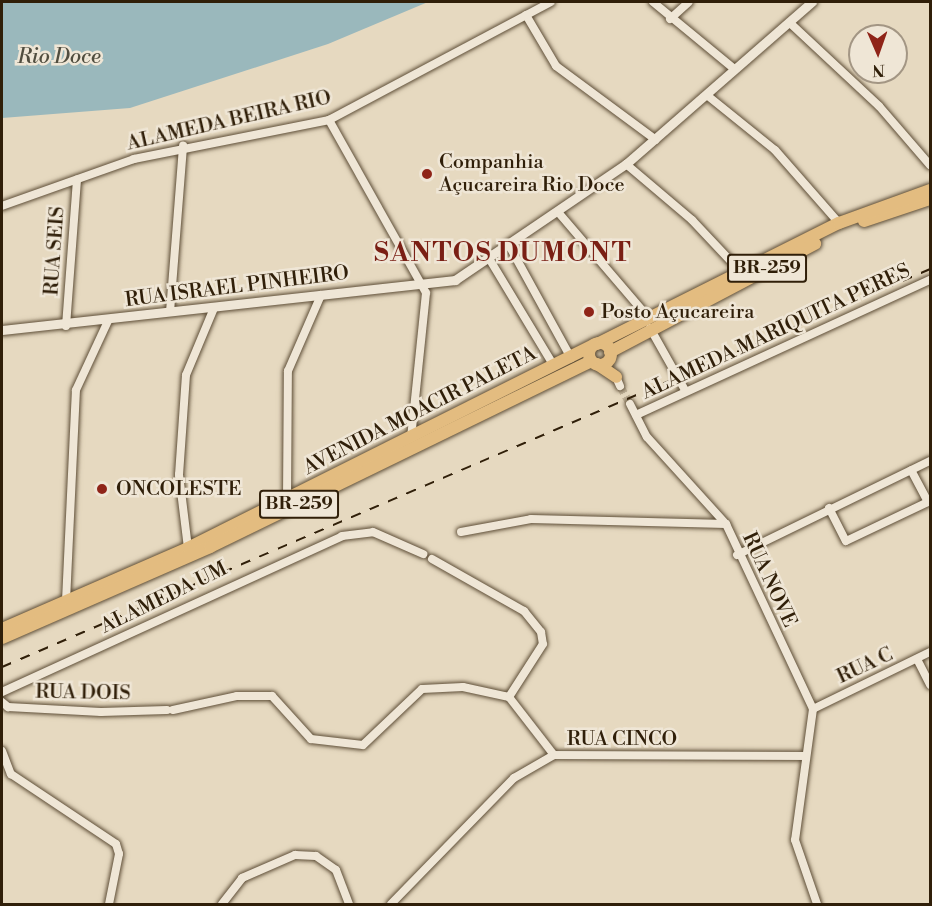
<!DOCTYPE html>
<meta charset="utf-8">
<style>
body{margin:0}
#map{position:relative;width:932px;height:906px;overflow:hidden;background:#e6d9c0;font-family:"Libre Bodoni",serif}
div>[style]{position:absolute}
.water>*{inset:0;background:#9ab8bc}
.minor-tunnel>*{height:8px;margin-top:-4px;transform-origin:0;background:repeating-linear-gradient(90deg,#c2b49b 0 8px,transparent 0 12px)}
.roads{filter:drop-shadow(0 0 2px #5e4e37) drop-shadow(0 0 2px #5e4e37)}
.minor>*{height:8px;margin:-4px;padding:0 4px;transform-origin:4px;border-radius:4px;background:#efe6d6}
.tertiary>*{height:9px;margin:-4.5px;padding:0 4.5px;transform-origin:4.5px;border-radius:4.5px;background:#efe6d6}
.primary>*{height:12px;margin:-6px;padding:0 6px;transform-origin:6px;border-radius:6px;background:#e3bc80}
.primary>.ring{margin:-6px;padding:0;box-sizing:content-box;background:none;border:12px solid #e3bc80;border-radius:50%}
.rail>*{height:2px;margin-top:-1px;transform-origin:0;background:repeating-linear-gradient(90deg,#301f09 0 10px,transparent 0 20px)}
.dots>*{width:16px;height:16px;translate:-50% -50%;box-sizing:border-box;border:3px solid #efe6d6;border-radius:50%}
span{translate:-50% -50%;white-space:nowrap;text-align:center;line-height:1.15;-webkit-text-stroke:5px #efe6d6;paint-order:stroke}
.shield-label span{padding:2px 4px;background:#efe6d6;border:2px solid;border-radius:4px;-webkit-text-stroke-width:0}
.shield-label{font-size:18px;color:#301f09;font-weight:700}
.street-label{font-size:20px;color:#301f09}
.poi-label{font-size:20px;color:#301f09}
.left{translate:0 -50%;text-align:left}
.water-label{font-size:21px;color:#504d3f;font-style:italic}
.district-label{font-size:26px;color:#7a1f14;font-weight:700;letter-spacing:1.5px}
.frame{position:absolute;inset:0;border:3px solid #301f09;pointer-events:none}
.north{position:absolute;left:848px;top:24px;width:60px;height:60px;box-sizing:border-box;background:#efe6d6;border:2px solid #a39684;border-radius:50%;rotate:178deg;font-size:16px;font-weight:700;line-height:24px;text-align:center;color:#301f09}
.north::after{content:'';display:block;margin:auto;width:21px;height:27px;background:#8f2418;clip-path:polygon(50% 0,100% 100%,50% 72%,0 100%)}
</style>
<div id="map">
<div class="water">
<div style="clip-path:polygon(2px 2px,428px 2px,328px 44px,130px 108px,2px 118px)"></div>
</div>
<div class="minor-tunnel">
<div style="left:620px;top:386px;width:21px;rotate:61deg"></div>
</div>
<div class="roads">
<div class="minor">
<div style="left:653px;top:2px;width:104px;rotate:39.5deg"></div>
<div style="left:526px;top:15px;width:59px;rotate:59.5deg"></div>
<div style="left:556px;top:66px;width:124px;rotate:36.5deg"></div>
<div style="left:670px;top:19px;width:25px;rotate:-42deg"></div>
<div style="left:790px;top:23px;width:122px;rotate:43deg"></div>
<div style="left:879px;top:106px;width:78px;rotate:49.2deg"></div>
<div style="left:708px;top:96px;width:86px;rotate:38.9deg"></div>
<div style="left:775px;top:150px;width:97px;rotate:48.8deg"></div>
<div style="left:329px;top:120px;width:198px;rotate:60.7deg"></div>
<div style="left:426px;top:293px;width:145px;rotate:95.9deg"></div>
<div style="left:626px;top:164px;width:87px;rotate:40.3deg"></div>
<div style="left:692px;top:220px;width:70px;rotate:46.7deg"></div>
<div style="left:2px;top:206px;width:140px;rotate:-19.6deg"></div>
<div style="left:134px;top:159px;width:199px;rotate:-11.3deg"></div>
<div style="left:329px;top:120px;width:251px;rotate:-28deg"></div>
<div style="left:558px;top:212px;width:140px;rotate:49.4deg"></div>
<div style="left:510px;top:247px;width:127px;rotate:61.2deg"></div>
<div style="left:490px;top:260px;width:124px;rotate:58.9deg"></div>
<div style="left:170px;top:312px;width:167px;rotate:-85.5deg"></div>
<div style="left:66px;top:326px;width:147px;rotate:-85.7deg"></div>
<div style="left:650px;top:328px;width:71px;rotate:60.6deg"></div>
<div style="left:616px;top:377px;width:10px;rotate:66deg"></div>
<div style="left:630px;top:404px;width:37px;rotate:63deg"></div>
<div style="left:647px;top:437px;width:118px;rotate:47.8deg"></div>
<div style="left:726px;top:524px;width:204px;rotate:64.8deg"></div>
<div style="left:813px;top:709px;width:132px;rotate:97.8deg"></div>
<div style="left:795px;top:840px;width:68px;rotate:71deg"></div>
<div style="left:636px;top:415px;width:324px;rotate:-24.7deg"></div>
<div style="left:287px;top:500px;width:129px;rotate:-89.6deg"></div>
<div style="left:288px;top:371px;width:83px;rotate:-66.5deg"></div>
<div style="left:829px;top:508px;width:37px;rotate:63deg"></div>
<div style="left:846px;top:541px;width:91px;rotate:-25.4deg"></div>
<div style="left:928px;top:502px;width:36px;rotate:-118deg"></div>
<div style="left:461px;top:532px;width:71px;rotate:-10.5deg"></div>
<div style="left:531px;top:519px;width:195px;rotate:1.5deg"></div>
<div style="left:188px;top:548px;width:74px;rotate:-97deg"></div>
<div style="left:179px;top:475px;width:100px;rotate:-86deg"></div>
<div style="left:186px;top:375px;width:73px;rotate:-67.3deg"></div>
<div style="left:737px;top:555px;width:215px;rotate:-26deg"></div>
<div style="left:432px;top:559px;width:106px;rotate:29.5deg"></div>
<div style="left:524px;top:611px;width:27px;rotate:51deg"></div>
<div style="left:541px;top:632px;width:12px;rotate:81deg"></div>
<div style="left:543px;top:644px;width:63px;rotate:122.7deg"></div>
<div style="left:66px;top:601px;width:211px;rotate:-87.3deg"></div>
<div style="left:76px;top:390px;width:76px;rotate:-65.1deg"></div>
<div style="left:917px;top:659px;width:29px;rotate:63deg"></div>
<div style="left:2px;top:692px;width:374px;rotate:-24.6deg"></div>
<div style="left:342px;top:536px;width:31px;rotate:-7deg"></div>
<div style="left:373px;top:532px;width:55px;rotate:23.7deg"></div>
<div style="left:2px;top:702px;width:8px;rotate:40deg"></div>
<div style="left:8px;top:707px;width:93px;rotate:3.1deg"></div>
<div style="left:101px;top:712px;width:66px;rotate:-1.7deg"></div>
<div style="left:813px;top:709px;width:130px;rotate:-26deg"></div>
<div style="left:173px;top:710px;width:66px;rotate:-12.3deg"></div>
<div style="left:237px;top:696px;width:35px"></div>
<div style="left:272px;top:696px;width:58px;rotate:47.8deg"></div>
<div style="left:311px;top:739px;width:52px;rotate:6.6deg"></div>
<div style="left:363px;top:745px;width:81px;rotate:-43.5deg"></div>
<div style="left:422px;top:689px;width:41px;rotate:-2.8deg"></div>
<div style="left:463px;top:687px;width:47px;rotate:12.3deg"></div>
<div style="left:509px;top:697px;width:73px;rotate:52.2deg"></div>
<div style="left:2px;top:751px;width:25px;rotate:69deg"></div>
<div style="left:11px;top:774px;width:126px;rotate:33.7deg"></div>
<div style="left:116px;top:844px;width:10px;rotate:73deg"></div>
<div style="left:119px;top:854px;width:51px;rotate:101.3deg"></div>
<div style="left:222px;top:904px;width:33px;rotate:-52deg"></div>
<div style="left:242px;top:878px;width:58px;rotate:-23.5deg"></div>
<div style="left:295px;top:855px;width:21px;rotate:3deg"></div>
<div style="left:316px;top:856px;width:24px;rotate:35deg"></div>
<div style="left:336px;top:870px;width:36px;rotate:69deg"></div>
<div style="left:391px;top:904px;width:176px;rotate:-45.7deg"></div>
<div style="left:514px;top:778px;width:46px;rotate:-29.9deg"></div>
<div style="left:554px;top:755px;width:250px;rotate:0.2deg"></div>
</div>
<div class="tertiary">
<div style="left:2px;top:330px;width:456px;rotate:-6.3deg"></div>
<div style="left:455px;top:280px;width:207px;rotate:-34.2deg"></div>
<div style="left:626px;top:164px;width:247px;rotate:-41.1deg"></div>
</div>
<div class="primary">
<div style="left:864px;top:221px;width:70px;rotate:-18.4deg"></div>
<div class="ring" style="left:589px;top:343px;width:10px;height:10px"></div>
<div style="left:597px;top:344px;width:271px;rotate:-26.6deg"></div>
<div style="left:839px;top:223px;width:97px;rotate:-19.9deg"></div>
<div style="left:610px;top:352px;width:232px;rotate:-27.8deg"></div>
<div style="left:597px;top:364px;width:23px;rotate:34deg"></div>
<div style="left:2px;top:629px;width:203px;rotate:-23.5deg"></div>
<div style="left:188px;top:548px;width:454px;rotate:-26.6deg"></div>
<div style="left:2px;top:638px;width:227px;rotate:-23.6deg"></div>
<div style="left:210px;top:547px;width:424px;rotate:-26deg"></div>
</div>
</div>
<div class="rail">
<div style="left:2px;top:667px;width:1010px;rotate:-23.21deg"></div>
</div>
<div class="dots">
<div style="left:427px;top:174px;background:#8f2418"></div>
<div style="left:589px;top:312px;background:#8f2418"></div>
<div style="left:102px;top:489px;background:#8f2418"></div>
</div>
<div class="shield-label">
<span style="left:767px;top:268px">BR-259</span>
<span style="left:299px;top:504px">BR-259</span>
</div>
<div class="street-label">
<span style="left:229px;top:121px;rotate:-13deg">ALAMEDA BEIRA RIO</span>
<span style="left:55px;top:251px;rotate:-86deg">RUA SEIS</span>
<span style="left:237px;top:287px;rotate:-7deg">RUA ISRAEL PINHEIRO</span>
<span style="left:776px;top:332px;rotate:-25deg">ALAMEDA MARIQUITA PERES</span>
<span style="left:420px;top:411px;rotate:-27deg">AVENIDA MOACIR PALETA</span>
<span style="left:769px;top:580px;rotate:65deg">RUA NOVE</span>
<span style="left:164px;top:598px;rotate:-26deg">ALAMEDA UM</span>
<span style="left:865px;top:666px;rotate:-25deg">RUA C</span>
<span style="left:83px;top:693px;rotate:1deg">RUA DOIS</span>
<span style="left:622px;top:739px">RUA CINCO</span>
</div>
<div class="poi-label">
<span class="left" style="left:439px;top:174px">Companhia<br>Açucareira Rio Doce</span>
<span class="left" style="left:601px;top:312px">Posto Açucareira</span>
<span class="left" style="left:116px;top:489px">ONCOLESTE</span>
</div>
<div class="water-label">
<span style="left:59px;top:57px">Rio Doce</span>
</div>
<div class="district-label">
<span style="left:503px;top:254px">SANTOS DUMONT</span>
</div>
<div class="frame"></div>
<div class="north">N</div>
</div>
